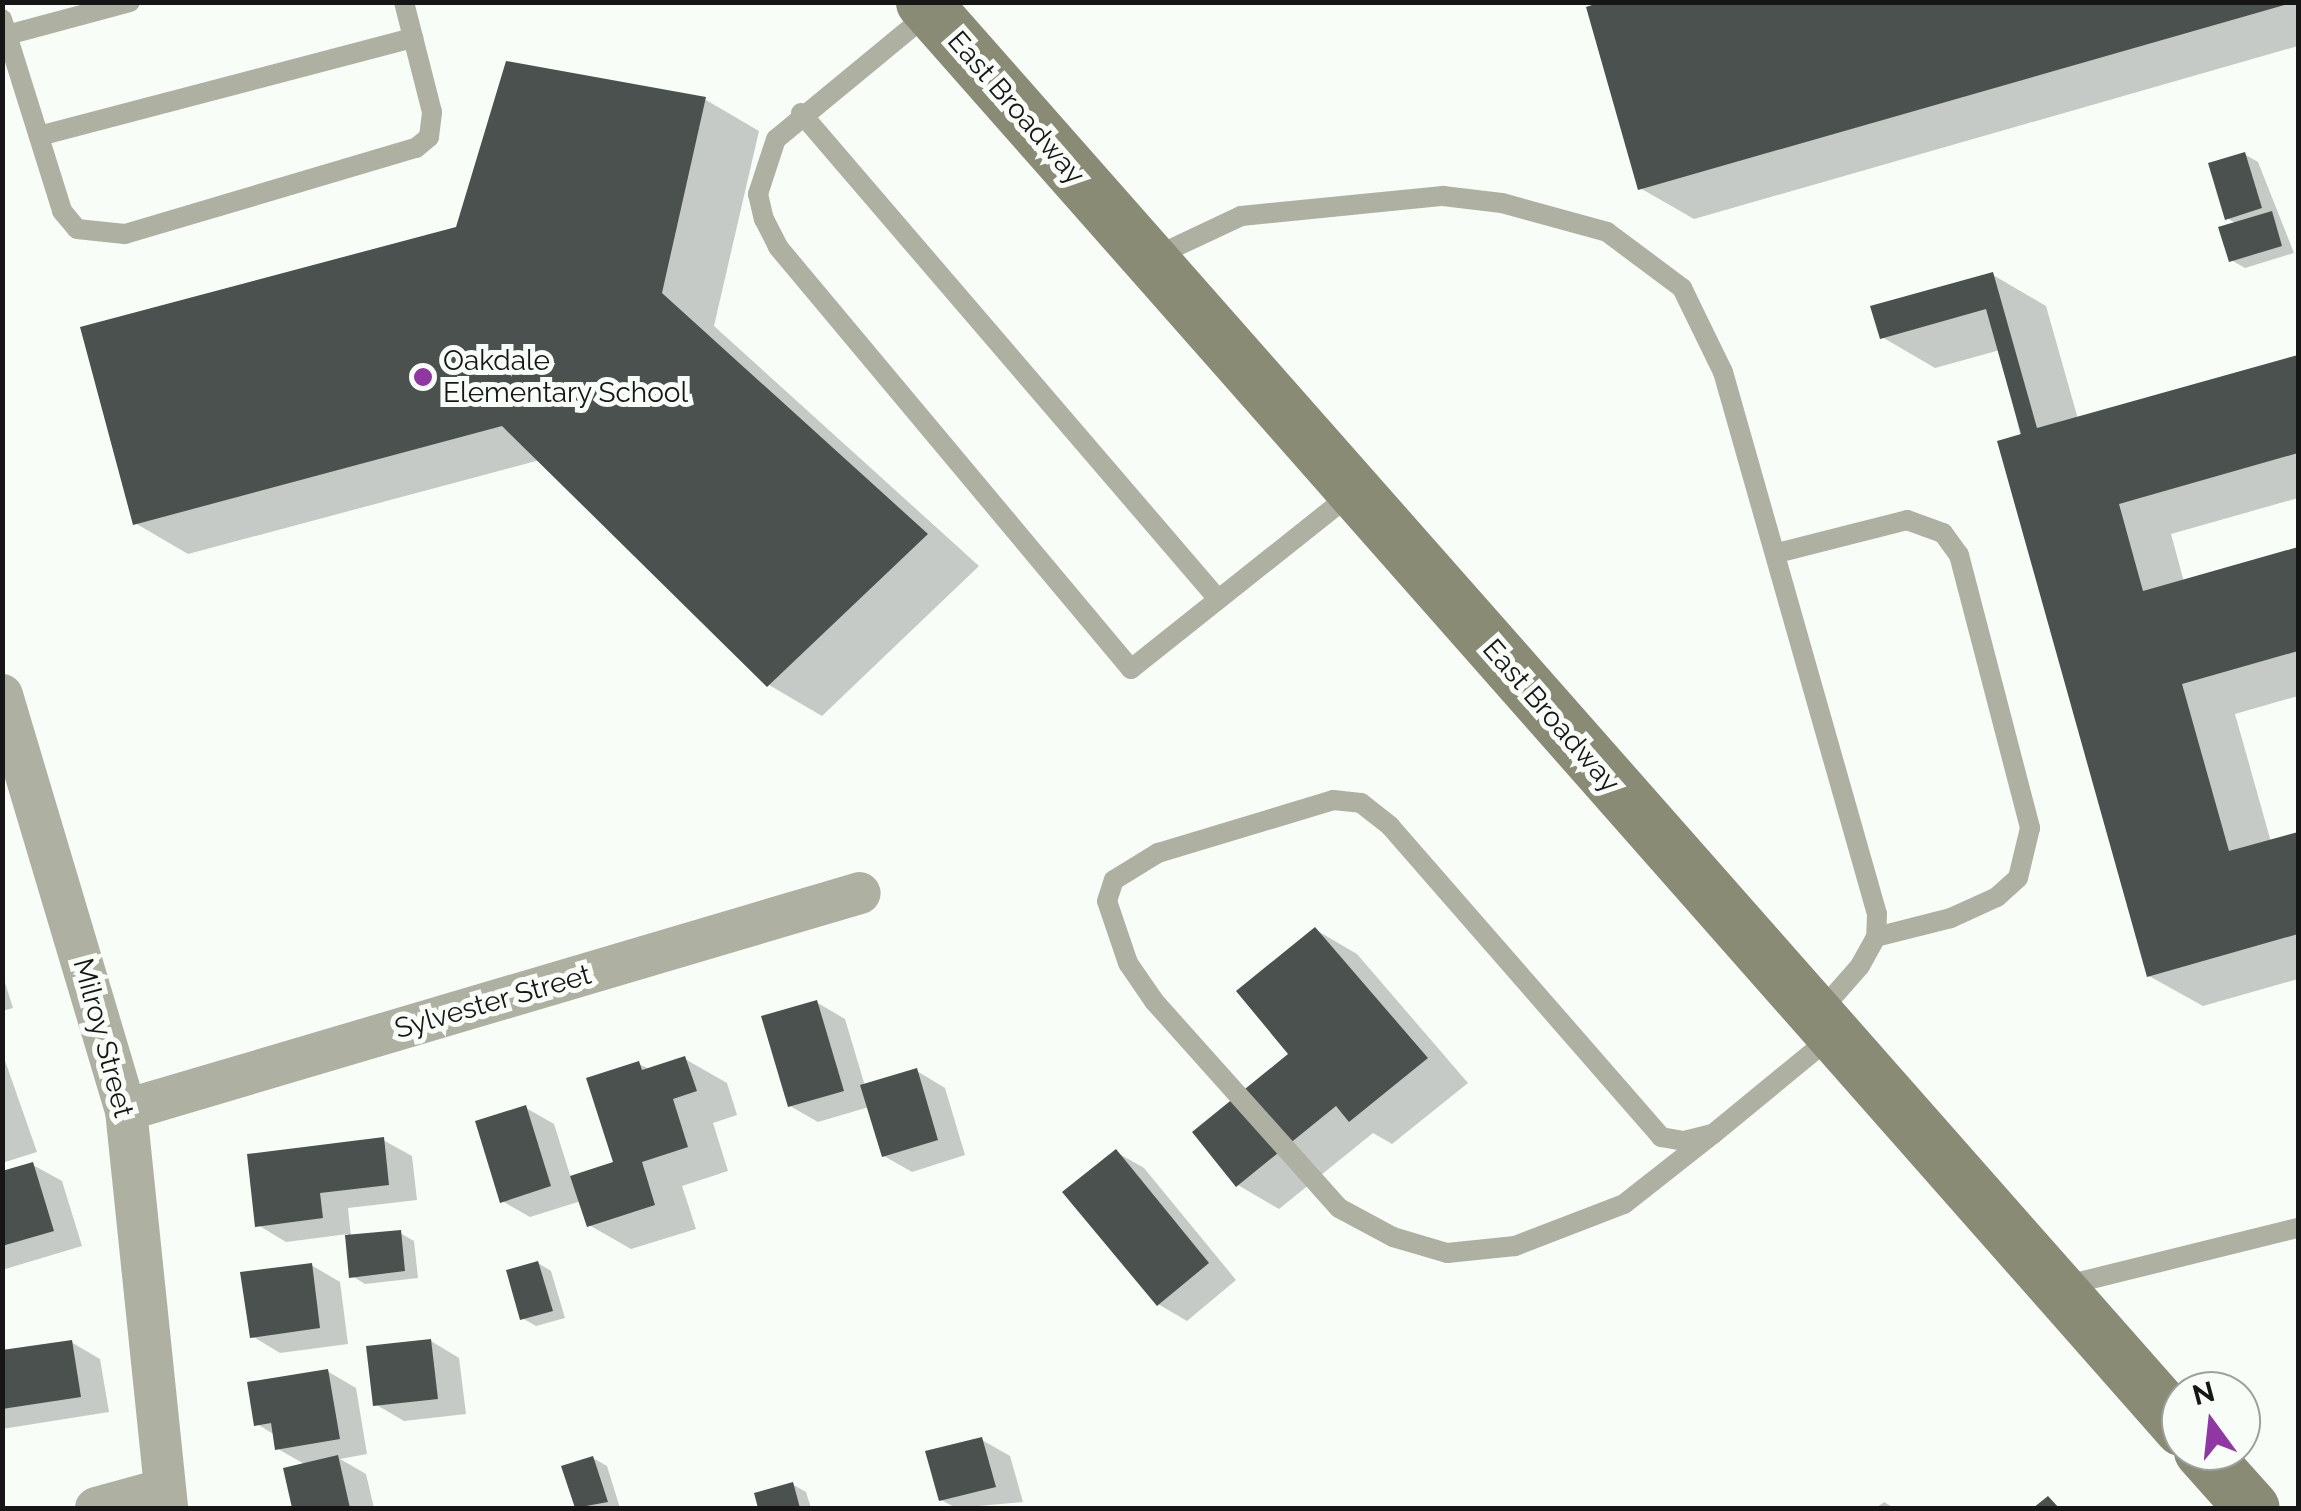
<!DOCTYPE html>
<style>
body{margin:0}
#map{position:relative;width:2301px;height:1511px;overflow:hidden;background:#f8fdf8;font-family:Raleway,sans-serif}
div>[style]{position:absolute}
.shadow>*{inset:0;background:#0003}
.building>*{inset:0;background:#4b514f}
.lane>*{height:20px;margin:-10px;padding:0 10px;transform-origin:10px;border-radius:10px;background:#aeb0a1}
.street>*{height:42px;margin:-21px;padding:0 21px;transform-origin:21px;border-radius:21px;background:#aeb0a1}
.secondary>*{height:55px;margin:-27.5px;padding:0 27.5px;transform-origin:27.5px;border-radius:27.5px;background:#898b75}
.dots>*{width:28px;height:28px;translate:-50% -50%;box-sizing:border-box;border:5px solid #f8fdf8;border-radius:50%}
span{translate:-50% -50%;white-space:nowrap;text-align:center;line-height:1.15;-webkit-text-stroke:10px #f8fdf8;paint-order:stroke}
.street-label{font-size:28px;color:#151615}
.poi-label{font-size:28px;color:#151615}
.left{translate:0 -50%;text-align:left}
.frame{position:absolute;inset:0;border:5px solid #151615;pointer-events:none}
.north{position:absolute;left:2161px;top:1371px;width:100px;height:100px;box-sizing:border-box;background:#f8fdf8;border:2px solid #9da19d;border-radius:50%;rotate:345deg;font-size:28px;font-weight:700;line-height:40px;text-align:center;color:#151615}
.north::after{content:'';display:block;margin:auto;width:35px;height:45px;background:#9037a3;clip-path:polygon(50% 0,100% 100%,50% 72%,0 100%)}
</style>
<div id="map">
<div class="shadow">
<div style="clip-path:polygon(1610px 2px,2298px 2px,2298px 46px,1694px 219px,1640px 188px)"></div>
<div style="clip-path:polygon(507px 64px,706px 100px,759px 131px,714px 326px,979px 566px,822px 716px,769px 685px,540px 460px,188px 554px,135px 523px,458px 229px)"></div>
<div style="clip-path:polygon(2244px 154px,2258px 162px,2294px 253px,2245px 268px,2231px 260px,2237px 224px,2227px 218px)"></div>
<div style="clip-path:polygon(1993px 275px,2046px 306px,2078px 419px,2298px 358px,2298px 498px,2171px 534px,2184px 582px,2298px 550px,2298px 696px,2235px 714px,2271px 842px,2298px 835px,2298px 979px,2203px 1006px,2149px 976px,2000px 350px,1935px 368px,1882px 337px)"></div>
<div style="clip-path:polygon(1316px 930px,1357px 954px,1468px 1083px,1392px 1144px,1373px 1133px,1279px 1209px,1238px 1185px,1291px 1054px)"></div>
<div style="clip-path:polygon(2px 973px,13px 1008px,2px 1011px)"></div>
<div style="clip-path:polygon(816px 1002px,845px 1019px,865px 1086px,917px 1071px,945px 1088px,965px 1155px,912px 1172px,884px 1156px,869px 1107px,818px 1122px,790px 1106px)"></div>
<div style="clip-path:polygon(2px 1052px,37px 1152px,2px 1163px)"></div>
<div style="clip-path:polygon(685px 1059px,727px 1083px,737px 1115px,713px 1123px,728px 1171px,682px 1186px,696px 1229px,631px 1249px,589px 1225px,581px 1201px,530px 1217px,502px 1201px,526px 1108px,554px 1124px,571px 1178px,616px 1164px,639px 1064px,651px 1070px)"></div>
<div style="clip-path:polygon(383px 1140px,412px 1156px,417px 1200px,348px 1208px,351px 1237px,400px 1233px,414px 1241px,418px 1278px,365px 1284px,352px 1276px,348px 1234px,286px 1242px,258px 1225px)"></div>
<div style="clip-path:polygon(1116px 1152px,1144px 1168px,1236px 1280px,1187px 1321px,1158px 1304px)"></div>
<div style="clip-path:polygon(33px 1165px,62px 1181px,82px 1246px,2px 1270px,2px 1174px)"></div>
<div style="clip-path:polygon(538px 1263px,551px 1271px,565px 1318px,536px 1326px,522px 1318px)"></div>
<div style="clip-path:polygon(311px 1265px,340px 1282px,348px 1344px,280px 1353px,252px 1336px)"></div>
<div style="clip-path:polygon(431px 1341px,459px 1358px,466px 1414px,404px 1421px,375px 1404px)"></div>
<div style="clip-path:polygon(71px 1342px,100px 1359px,109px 1412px,2px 1429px,2px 1353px)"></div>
<div style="clip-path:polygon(327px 1371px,356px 1388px,367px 1454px,340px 1459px,366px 1474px,374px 1508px,294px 1508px,286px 1470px,306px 1465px,278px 1449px,275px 1435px,257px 1424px)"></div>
<div style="clip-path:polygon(982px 1440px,1010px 1456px,1023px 1502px,956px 1508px,941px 1500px)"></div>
<div style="clip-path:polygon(593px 1458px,607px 1466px,620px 1508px,578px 1508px,564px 1468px)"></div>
<div style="clip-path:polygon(792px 1484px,806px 1492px,811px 1508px,761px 1508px,757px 1495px)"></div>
<div style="clip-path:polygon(1884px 1502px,1894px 1508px,1876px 1508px)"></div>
</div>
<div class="building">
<div style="clip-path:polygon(1601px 2px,2288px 2px,2288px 4px,1638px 190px,1586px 7px)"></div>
<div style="clip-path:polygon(506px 61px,706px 97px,662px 293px,928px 534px,767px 687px,502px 426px,133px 525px,80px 327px,456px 227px)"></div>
<div style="clip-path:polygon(2245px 152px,2262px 208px,2225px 220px,2208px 163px)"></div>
<div style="clip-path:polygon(2272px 211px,2282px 246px,2229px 262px,2218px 227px)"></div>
<div style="clip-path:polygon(1993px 272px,2037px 428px,2298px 355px,2298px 453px,2119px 504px,2143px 591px,2298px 547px,2298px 651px,2182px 684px,2229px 851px,2298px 832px,2298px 934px,2147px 977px,1997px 441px,2021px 434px,1986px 309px,1880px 339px,1870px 306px)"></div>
<div style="clip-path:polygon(1315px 927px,1428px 1058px,1349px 1122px,1336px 1106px,1236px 1187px,1192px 1132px,1288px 1054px,1236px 991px)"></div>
<div style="clip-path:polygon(817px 1000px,844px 1091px,788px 1107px,761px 1016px)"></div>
<div style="clip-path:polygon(685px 1056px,697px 1091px,673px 1099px,688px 1147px,642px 1162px,655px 1205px,587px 1227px,570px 1176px,613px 1162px,586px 1078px,639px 1061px,642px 1070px)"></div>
<div style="clip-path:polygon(917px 1068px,938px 1140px,882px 1157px,860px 1085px)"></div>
<div style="clip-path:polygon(526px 1105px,551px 1186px,500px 1203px,475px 1121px)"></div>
<div style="clip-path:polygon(384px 1137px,389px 1185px,320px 1193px,323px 1218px,255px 1227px,247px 1154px)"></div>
<div style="clip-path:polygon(1116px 1149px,1209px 1263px,1157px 1306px,1062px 1192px)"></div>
<div style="clip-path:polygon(33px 1162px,54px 1231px,2px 1246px,2px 1171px)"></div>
<div style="clip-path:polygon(401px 1230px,405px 1271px,349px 1278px,345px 1235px)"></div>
<div style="clip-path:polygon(538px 1261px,553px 1311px,520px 1320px,506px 1270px)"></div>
<div style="clip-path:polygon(312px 1263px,320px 1328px,250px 1338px,240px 1272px)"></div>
<div style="clip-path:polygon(431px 1339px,438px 1399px,373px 1406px,366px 1346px)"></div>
<div style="clip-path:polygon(72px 1340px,81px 1397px,2px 1409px,2px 1350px)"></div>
<div style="clip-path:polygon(328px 1369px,340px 1439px,275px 1450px,271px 1423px,254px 1426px,247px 1382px)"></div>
<div style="clip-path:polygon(982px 1437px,996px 1487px,939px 1501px,925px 1451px)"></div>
<div style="clip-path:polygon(338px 1455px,350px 1508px,292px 1508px,283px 1468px)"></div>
<div style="clip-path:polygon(593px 1456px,608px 1502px,575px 1508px,561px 1466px)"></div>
<div style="clip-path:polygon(793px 1482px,800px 1508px,758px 1508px,754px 1493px)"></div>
<div style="clip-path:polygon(2048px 1496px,2059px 1508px,2033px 1508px)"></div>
</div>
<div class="lane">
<div style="left:929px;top:13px;width:198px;rotate:140.5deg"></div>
<div style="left:776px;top:139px;width:58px;rotate:108.1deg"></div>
<div style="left:758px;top:194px;width:26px;rotate:77deg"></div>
<div style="left:764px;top:219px;width:31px;rotate:63deg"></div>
<div style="left:778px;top:247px;width:550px;rotate:50.09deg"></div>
<div style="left:1131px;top:669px;width:281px;rotate:-38.5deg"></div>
<div style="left:2px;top:19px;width:201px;rotate:72.6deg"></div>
<div style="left:62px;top:211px;width:23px;rotate:50deg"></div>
<div style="left:77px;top:229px;width:48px;rotate:5.9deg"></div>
<div style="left:125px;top:234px;width:303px;rotate:-16.5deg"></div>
<div style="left:416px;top:148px;width:17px;rotate:-40deg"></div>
<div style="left:429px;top:137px;width:25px;rotate:-83deg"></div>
<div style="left:432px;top:112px;width:114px;rotate:-104.3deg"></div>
<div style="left:7px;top:35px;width:127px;rotate:-15deg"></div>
<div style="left:801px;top:113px;width:640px;rotate:49.37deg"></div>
<div style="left:39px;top:136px;width:387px;rotate:-14.7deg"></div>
<div style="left:1154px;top:257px;width:96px;rotate:-25.2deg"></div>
<div style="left:1241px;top:216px;width:203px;rotate:-5.7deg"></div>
<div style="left:1443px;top:196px;width:59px;rotate:6.8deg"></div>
<div style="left:1502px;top:203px;width:109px;rotate:15.4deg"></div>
<div style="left:1607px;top:232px;width:94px;rotate:36.7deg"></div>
<div style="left:1682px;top:288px;width:93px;rotate:64deg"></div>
<div style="left:1723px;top:372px;width:563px;rotate:74.14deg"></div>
<div style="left:1877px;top:914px;width:23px;rotate:92deg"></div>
<div style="left:1876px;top:937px;width:33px;rotate:119deg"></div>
<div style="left:1860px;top:966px;width:65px;rotate:131.3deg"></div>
<div style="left:1777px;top:553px;width:134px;rotate:-14.2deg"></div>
<div style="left:1907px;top:520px;width:38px;rotate:20deg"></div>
<div style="left:1943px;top:533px;width:27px;rotate:54deg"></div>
<div style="left:1959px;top:555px;width:282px;rotate:75.4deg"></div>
<div style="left:2030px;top:828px;width:51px;rotate:103.5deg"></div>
<div style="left:2018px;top:878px;width:28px;rotate:138deg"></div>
<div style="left:1997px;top:897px;width:51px;rotate:155.5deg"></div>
<div style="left:1951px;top:918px;width:77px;rotate:165.8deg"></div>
<div style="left:1333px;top:800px;width:28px;rotate:6deg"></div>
<div style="left:1361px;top:803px;width:37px;rotate:38deg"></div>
<div style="left:1390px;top:826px;width:413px;rotate:48.9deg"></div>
<div style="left:1661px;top:1137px;width:23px;rotate:10deg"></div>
<div style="left:1684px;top:1141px;width:30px;rotate:-14deg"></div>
<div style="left:1713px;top:1134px;width:113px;rotate:141.8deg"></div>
<div style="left:1624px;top:1204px;width:117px;rotate:158.9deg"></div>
<div style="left:1515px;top:1246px;width:68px;rotate:174.1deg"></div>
<div style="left:1447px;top:1253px;width:56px;rotate:-163.5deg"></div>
<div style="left:1393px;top:1237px;width:61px;rotate:-151.8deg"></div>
<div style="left:1339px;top:1208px;width:278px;rotate:-131.8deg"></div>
<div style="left:1154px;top:1001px;width:46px;rotate:-124.4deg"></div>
<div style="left:1128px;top:963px;width:65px;rotate:-108.7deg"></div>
<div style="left:1107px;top:901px;width:22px;rotate:-72deg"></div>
<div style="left:1114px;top:880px;width:52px;rotate:-31.5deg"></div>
<div style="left:1158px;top:853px;width:183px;rotate:-16.8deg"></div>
<div style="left:1713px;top:1134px;width:153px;rotate:-39.4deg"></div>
<div style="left:2063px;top:1286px;width:242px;rotate:-13.9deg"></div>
</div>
<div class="street">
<div style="left:2px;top:695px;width:433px;rotate:73.4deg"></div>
<div style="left:126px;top:1110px;width:400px;rotate:84.1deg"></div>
<div style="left:126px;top:1110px;width:765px;rotate:-16.47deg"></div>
<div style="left:96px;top:1508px;width:68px;rotate:-15.3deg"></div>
</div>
<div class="secondary">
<div style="left:923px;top:2px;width:1902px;rotate:48.58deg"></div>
<div style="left:2201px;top:1451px;width:76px;rotate:48.2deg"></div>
</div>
<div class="dots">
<div style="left:423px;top:377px;background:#9037a3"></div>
</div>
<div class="street-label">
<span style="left:1016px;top:108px;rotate:49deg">East Broadway</span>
<span style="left:1551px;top:716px;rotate:49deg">East Broadway</span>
<span style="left:493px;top:1002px;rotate:-16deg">Sylvester Street</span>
<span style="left:103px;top:1038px;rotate:75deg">Milroy Street</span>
</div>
<div class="poi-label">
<span class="left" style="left:443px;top:377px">Oakdale<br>Elementary School</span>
</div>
<div class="frame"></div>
<div class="north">N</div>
</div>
